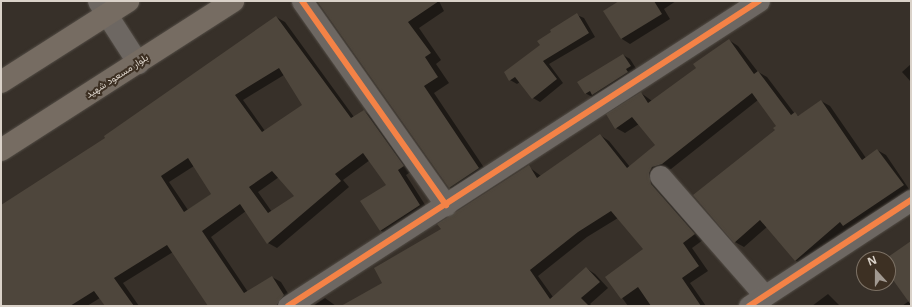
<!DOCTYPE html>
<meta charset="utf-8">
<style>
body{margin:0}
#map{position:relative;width:912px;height:307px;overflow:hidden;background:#373029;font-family:"Open Sans",Vazirmatn,sans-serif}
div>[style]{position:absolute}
.shadow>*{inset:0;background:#0007}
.building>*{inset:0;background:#4e463c}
.roads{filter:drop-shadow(0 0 1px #534d46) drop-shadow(0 0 1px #534d46)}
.street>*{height:21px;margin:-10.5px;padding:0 10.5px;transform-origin:10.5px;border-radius:10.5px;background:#6d6762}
.primary>*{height:22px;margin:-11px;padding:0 11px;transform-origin:11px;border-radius:11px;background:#766c62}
.cycleway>*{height:6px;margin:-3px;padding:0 3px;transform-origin:3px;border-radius:3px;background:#f48246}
span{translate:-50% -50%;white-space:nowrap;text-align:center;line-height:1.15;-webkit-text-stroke:4px #3d3023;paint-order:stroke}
.street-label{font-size:10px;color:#dad2c9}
.frame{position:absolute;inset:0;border:2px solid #dad2c9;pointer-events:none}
.north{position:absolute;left:856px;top:251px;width:40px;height:40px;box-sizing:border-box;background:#3d3023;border:1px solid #7c7165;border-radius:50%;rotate:339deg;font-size:11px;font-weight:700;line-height:16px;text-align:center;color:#dad2c9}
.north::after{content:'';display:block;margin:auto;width:14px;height:18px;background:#a19991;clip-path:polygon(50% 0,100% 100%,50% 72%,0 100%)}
</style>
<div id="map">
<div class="shadow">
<div style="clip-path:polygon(325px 1px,439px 1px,444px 11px,419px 28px,441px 60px,436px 64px,449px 83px,434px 93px,489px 175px,460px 193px,449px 187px)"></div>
<div style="clip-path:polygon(621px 1px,676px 1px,664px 9px,670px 19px,630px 44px,622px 39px,604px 11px)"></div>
<div style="clip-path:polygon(577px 15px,584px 18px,595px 37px,549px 64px,563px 83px,540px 102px,533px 98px,520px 82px,517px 84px,510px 80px,541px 45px)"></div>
<div style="clip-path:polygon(evenodd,276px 17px,285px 22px,354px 117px,364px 111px,373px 117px,412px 171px,406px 175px,429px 211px,389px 236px,380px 230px,387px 185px,370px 160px,343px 180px,349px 187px,277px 248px,268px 243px,246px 211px,211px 237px,248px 292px,272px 277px,281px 282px,292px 300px,288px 306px,209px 306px,173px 252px,123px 283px,139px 306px,106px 306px,100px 298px,87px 306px,1px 306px,1px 206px,107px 139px,276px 17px,284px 75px,304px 105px,265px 131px,243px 100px,284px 75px,276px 17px,194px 166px,212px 194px,188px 210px,169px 182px,194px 166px,276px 17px,279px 177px,295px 196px,272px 212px,258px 192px,279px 177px)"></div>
<div style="clip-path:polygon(729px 40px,738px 46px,758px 72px,767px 77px,795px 114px,799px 116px,821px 101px,830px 106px,866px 158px,877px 150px,886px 155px,911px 192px,853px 231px,849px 228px,805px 266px,796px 261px,767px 227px,744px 247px,735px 242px,777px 126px,758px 100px,671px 169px,662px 172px,703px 240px,692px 248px,708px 271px,690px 283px,706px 306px,628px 306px,607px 277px,645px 250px,618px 218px,587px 237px,538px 276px,553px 297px,586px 268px,595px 274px,608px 288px,590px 304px,592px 306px,343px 306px,383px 283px,443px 229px,529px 167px,541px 176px,600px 135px,609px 141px,630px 167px,656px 145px,639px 124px,625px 133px,616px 128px,641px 93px,652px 101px,698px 68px)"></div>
<div style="clip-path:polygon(623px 55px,630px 59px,637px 70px,592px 97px,585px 93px)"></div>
<div style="clip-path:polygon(911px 64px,911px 82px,902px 72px)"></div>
<div style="clip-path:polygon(911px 242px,911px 306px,902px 306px,909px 301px,888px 271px,887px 259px)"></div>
<div style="clip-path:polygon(828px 294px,840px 306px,812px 306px)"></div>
<div style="clip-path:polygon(325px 298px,336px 306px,313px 306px)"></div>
</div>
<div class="building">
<div style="clip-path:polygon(317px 1px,439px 1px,408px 22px,431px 53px,425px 57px,438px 77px,424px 86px,479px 168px,449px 188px)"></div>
<div style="clip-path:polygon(619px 1px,654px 1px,662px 14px,621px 39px,603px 11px)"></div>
<div style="clip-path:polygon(577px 13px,589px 33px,543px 61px,557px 79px,532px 99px,515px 77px,509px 81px,504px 72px,540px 45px,537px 41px,551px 32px,550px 30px)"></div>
<div style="clip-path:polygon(evenodd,276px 16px,351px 118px,364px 110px,404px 166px,398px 170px,420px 205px,380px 231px,360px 201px,386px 185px,363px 153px,335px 174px,341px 181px,267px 244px,240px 204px,202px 231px,244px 293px,272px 276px,284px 295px,276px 306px,208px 306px,167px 245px,114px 278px,134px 306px,105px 306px,94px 291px,70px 306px,1px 306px,1px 205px,105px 138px,104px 136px,276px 16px,279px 68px,302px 105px,262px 132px,235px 95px,279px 68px,276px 16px,188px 158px,211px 194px,184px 212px,161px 176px,188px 158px,276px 16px,272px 171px,294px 196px,268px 213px,249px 187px,272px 171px)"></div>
<div style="clip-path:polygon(729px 39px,754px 74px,758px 71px,791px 115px,795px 112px,798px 116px,821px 100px,862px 160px,877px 149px,904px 185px,843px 226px,840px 222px,795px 261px,760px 220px,734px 243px,693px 195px,775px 130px,773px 128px,776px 126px,752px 93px,662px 164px,652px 167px,649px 173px,651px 184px,695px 234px,683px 243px,699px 266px,682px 278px,701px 306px,651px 306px,638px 287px,621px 299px,605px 277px,643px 249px,611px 211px,578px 232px,530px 270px,550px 299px,586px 267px,600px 282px,581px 298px,589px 306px,341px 306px,382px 283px,374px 268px,441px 229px,437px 224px,529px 165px,537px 178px,600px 134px,627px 168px,655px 145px,632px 117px,615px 129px,606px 114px,641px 92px,648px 103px,696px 68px,693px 64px)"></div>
<div style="clip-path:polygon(623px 54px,631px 66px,626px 69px,628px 72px,592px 95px,590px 91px,585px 94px,577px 82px)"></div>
<div style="clip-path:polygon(911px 241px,911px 305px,888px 273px,888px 257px)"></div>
</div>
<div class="roads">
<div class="street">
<div style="left:98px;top:1px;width:74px;rotate:57.2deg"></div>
<div style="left:302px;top:1px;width:250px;rotate:54.8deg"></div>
<div style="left:660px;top:176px;width:159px;rotate:48.8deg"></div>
<div style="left:288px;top:306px;width:561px;rotate:-32.93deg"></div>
<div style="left:749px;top:306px;width:194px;rotate:-33.2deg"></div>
</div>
<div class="primary">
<div style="left:1px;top:82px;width:151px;rotate:-32.5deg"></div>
<div style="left:1px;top:150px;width:276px;rotate:-32.7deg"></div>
</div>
</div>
<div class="cycleway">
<div style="left:302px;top:1px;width:250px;rotate:54.8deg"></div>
<div style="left:288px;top:306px;width:561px;rotate:-32.93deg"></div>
<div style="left:749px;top:306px;width:194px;rotate:-33.2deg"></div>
</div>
<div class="street-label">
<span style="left:117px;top:76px;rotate:-33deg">بلوار مسعود شهید</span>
</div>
<div class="frame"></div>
<div class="north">N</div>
</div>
